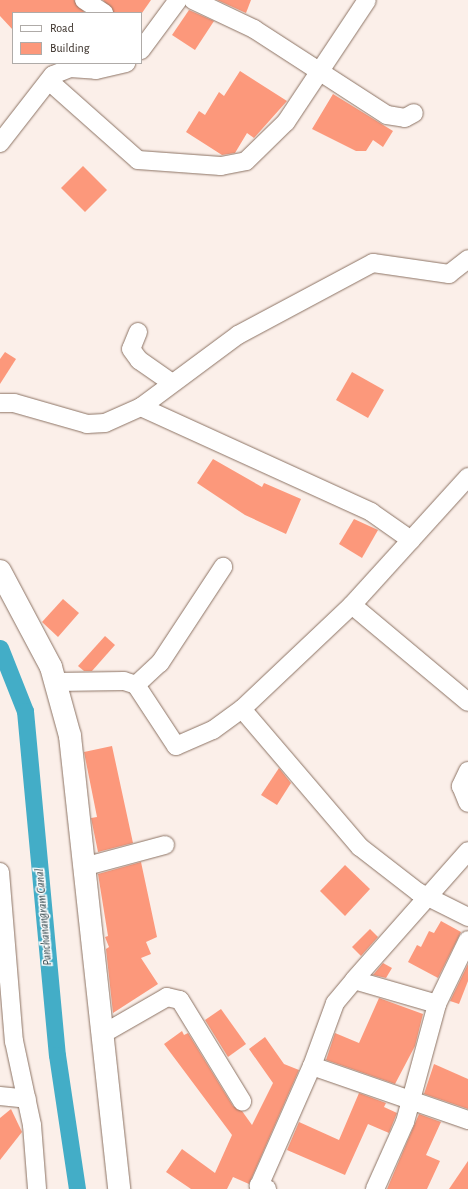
<!DOCTYPE html>
<style>
body{margin:0}
#map{position:relative;width:468px;height:1189px;overflow:hidden;background:#fbefe9;font-family:"Alegreya Sans",sans-serif}
div>[style]{position:absolute}
.canal>*{height:17px;margin:-8.5px;padding:0 8.5px;transform-origin:8.5px;border-radius:8.5px;background:#43adc7}
.building>*{inset:0;background:#fc987b}
.roads{filter:drop-shadow(0 0 1px #8c7364) drop-shadow(0 0 1px #8c7364)}
.street>*{height:18px;margin:-9px;padding:0 9px;transform-origin:9px;border-radius:9px;background:#fff}
.secondary>*{height:22px;margin:-11px;padding:0 11px;transform-origin:11px;border-radius:11px;background:#fff}
span{translate:-50% -50%;white-space:nowrap;text-align:center;line-height:1.15;-webkit-text-stroke:3px #fff;paint-order:stroke}
.water-label{font-size:12px;color:#172f35;font-style:italic}
.legend{position:absolute;left:12px;top:12px;width:130px;height:52px;box-sizing:border-box;background:#fff;border:1px solid #afaba8;margin:0;padding:5px 7px;list-style:none;font-size:12px;color:#362c25}
.legend li{display:flex;align-items:center;gap:8px;height:20px}
.legend b{width:20px;border:1px solid #afaba8}
</style>
<div id="map">
<div class="canal">
<div style="left:0;top:648px;width:68px;rotate:68.4deg"></div>
<div style="left:25px;top:711px;width:345px;rotate:84.7deg"></div>
<div style="left:57px;top:1055px;width:135px;rotate:81.5deg"></div>
</div>
<div class="building">
<div style="clip-path:polygon(0 0,74px 0,85px 13px,13px 13px,13px 30px,0 16px)"></div>
<div style="clip-path:polygon(103px 0,151px 0,142px 13px,114px 13px)"></div>
<div style="clip-path:polygon(217px 0,251px 0,246px 13px)"></div>
<div style="clip-path:polygon(189px 10px,214px 21px,195px 50px,172px 35px)"></div>
<div style="clip-path:polygon(240px 71px,287px 101px,254px 138px,247px 133px,235px 153px,222px 155px,186px 132px,199px 111px,205px 115px,219px 92px,224px 96px)"></div>
<div style="clip-path:polygon(333px 94px,393px 131px,383px 147px,373px 140px,366px 151px,356px 151px,312px 129px)"></div>
<div style="clip-path:polygon(83px 166px,107px 190px,85px 212px,61px 188px)"></div>
<div style="clip-path:polygon(5px 352px,16px 359px,0 384px,0 359px)"></div>
<div style="clip-path:polygon(352px 372px,384px 390px,368px 418px,336px 400px)"></div>
<div style="clip-path:polygon(213px 459px,262px 487px,264px 483px,301px 499px,286px 534px,245px 515px,197px 483px)"></div>
<div style="clip-path:polygon(354px 519px,378px 530px,362px 558px,339px 544px)"></div>
<div style="clip-path:polygon(63px 599px,79px 613px,58px 637px,42px 622px)"></div>
<div style="clip-path:polygon(105px 636px,115px 645px,92px 671px,84px 671px,78px 666px)"></div>
<div style="clip-path:polygon(112px 746px,133px 843px,98px 852px,91px 818px,97px 817px,84px 752px)"></div>
<div style="clip-path:polygon(279px 768px,291px 783px,277px 805px,261px 795px)"></div>
<div style="clip-path:polygon(141px 862px,157px 937px,146px 942px,151px 954px,141px 958px,158px 984px,113px 1013px,106px 949px,109px 947px,105px 937px,108px 936px,98px 874px)"></div>
<div style="clip-path:polygon(345px 865px,370px 889px,345px 916px,320px 891px)"></div>
<div style="clip-path:polygon(441px 921px,461px 932px,438px 978px,408px 962px,417px 945px,421px 947px,429px 931px,434px 933px)"></div>
<div style="clip-path:polygon(370px 929px,378px 937px,361px 956px,352px 947px)"></div>
<div style="clip-path:polygon(383px 963px,392px 968px,386px 978px,373px 975px)"></div>
<div style="clip-path:polygon(468px 964px,468px 981px,459px 1004px,450px 1001px)"></div>
<div style="clip-path:polygon(379px 998px,423px 1014px,415px 1046px,395px 1084px,326px 1060px,335px 1033px,359px 1043px)"></div>
<div style="clip-path:polygon(221px 1009px,246px 1044px,228px 1057px,205px 1020px)"></div>
<div style="clip-path:polygon(182px 1031px,184px 1035px,188px 1033px,233px 1106px,242px 1111px,252px 1125px,273px 1083px,249px 1049px,265px 1037px,284px 1064px,299px 1070px,249px 1184px,233px 1177px,227px 1189px,191px 1189px,166px 1172px,182px 1149px,215px 1173px,232px 1135px,164px 1044px)"></div>
<div style="clip-path:polygon(434px 1064px,468px 1079px,468px 1109px,424px 1094px)"></div>
<div style="clip-path:polygon(359px 1093px,386px 1103px,384px 1107px,397px 1113px,389px 1133px,368px 1124px,345px 1175px,287px 1150px,299px 1122px,339px 1140px)"></div>
<div style="clip-path:polygon(11px 1109px,22px 1132px,0 1160px,0 1118px)"></div>
<div style="clip-path:polygon(419px 1114px,441px 1122px,426px 1155px,440px 1161px,427px 1189px,387px 1189px)"></div>
<div style="clip-path:polygon(468px 1161px,468px 1189px,449px 1189px)"></div>
</div>
<div class="roads">
<div class="street">
<div style="left:84px;top:0;width:24px;rotate:33deg"></div>
<div style="left:193px;top:0;width:68px;rotate:25.4deg"></div>
<div style="left:254px;top:29px;width:158px;rotate:32.9deg"></div>
<div style="left:387px;top:115px;width:18px;rotate:9deg"></div>
<div style="left:405px;top:118px;width:10px;rotate:-29deg"></div>
<div style="left:141px;top:50px;width:62px;rotate:-53.5deg"></div>
<div style="left:49px;top:81px;width:119px;rotate:41.6deg"></div>
<div style="left:138px;top:160px;width:83px;rotate:4.1deg"></div>
<div style="left:221px;top:166px;width:25px;rotate:-11deg"></div>
<div style="left:246px;top:161px;width:56px;rotate:-44.3deg"></div>
<div style="left:286px;top:122px;width:146px;rotate:-56.4deg"></div>
<div style="left:0;top:143px;width:86px;rotate:-52.1deg"></div>
<div style="left:53px;top:75px;width:18px;rotate:-22deg"></div>
<div style="left:70px;top:68px;width:26px;rotate:4deg"></div>
<div style="left:96px;top:70px;width:31px;rotate:-13deg"></div>
<div style="left:138px;top:332px;width:18px;rotate:112deg"></div>
<div style="left:131px;top:349px;width:14px;rotate:54deg"></div>
<div style="left:139px;top:360px;width:40px;rotate:34.9deg"></div>
<div style="left:0;top:403px;width:14px"></div>
<div style="left:14px;top:403px;width:76px;rotate:16deg"></div>
<div style="left:87px;top:424px;width:18px;rotate:-3deg"></div>
<div style="left:105px;top:423px;width:39px;rotate:-24deg"></div>
<div style="left:141px;top:407px;width:121px;rotate:-36.6deg"></div>
<div style="left:238px;top:335px;width:153px;rotate:-28.1deg"></div>
<div style="left:373px;top:263px;width:77px;rotate:8.2deg"></div>
<div style="left:449px;top:274px;width:24px;rotate:-38deg"></div>
<div style="left:141px;top:407px;width:253px;rotate:24.5deg"></div>
<div style="left:371px;top:512px;width:49px;rotate:35deg"></div>
<div style="left:352px;top:605px;width:151px;rotate:39.9deg"></div>
<div style="left:56px;top:682px;width:68px;rotate:-0.8deg"></div>
<div style="left:124px;top:681px;width:13px;rotate:18deg"></div>
<div style="left:136px;top:685px;width:73px;rotate:56.7deg"></div>
<div style="left:176px;top:746px;width:40px;rotate:-23.4deg"></div>
<div style="left:213px;top:730px;width:36px;rotate:-36deg"></div>
<div style="left:242px;top:709px;width:151px;rotate:-43.4deg"></div>
<div style="left:352px;top:605px;width:173px;rotate:-47.8deg"></div>
<div style="left:136px;top:685px;width:33px;rotate:-43deg"></div>
<div style="left:160px;top:663px;width:115px;rotate:-56.7deg"></div>
<div style="left:242px;top:709px;width:182px;rotate:49.5deg"></div>
<div style="left:360px;top:847px;width:73px;rotate:37.8deg"></div>
<div style="left:418px;top:892px;width:56px;rotate:26.6deg"></div>
<div style="left:468px;top:771px;width:17px;rotate:115deg"></div>
<div style="left:461px;top:786px;width:18px;rotate:68deg"></div>
<div style="left:83px;top:867px;width:85px;rotate:-15deg"></div>
<div style="left:0;top:872px;width:170px;rotate:85.3deg"></div>
<div style="left:14px;top:1041px;width:86px;rotate:77.9deg"></div>
<div style="left:32px;top:1125px;width:64px;rotate:85.5deg"></div>
<div style="left:437px;top:1004px;width:86px;rotate:-163.9deg"></div>
<div style="left:354px;top:980px;width:172px;rotate:-48.5deg"></div>
<div style="left:101px;top:1035px;width:76px;rotate:-29.9deg"></div>
<div style="left:167px;top:997px;width:13px;rotate:13deg"></div>
<div style="left:180px;top:1000px;width:119px;rotate:58.5deg"></div>
<div style="left:312px;top:1066px;width:67px;rotate:-69.9deg"></div>
<div style="left:335px;top:1003px;width:30px;rotate:-50deg"></div>
<div style="left:0;top:1096px;width:27px;rotate:6deg"></div>
<div style="left:267px;top:1189px;width:9px;rotate:-159deg"></div>
<div style="left:259px;top:1186px;width:131px;rotate:-66.2deg"></div>
<div style="left:312px;top:1066px;width:165px;rotate:19.1deg"></div>
<div style="left:375px;top:1189px;width:73px;rotate:-65.9deg"></div>
<div style="left:405px;top:1122px;width:122px;rotate:-74.8deg"></div>
<div style="left:437px;top:1004px;width:71px;rotate:-64.2deg"></div>
</div>
<div class="secondary">
<div style="left:0;top:571px;width:109px;rotate:62deg"></div>
<div style="left:51px;top:667px;width:72px;rotate:74.6deg"></div>
<div style="left:70px;top:736px;width:456px;rotate:83.8deg"></div>
</div>
</div>
<div class="water-label">
<span style="left:44px;top:917px;rotate:-95deg">Panchanangram Canal</span>
</div>
<ul class="legend">
<li><b style="height:5px;background:#fff"></b>Road</li>
<li><b style="height:11px;background:#fc987b"></b>Building</li>
</ul>
</div>
